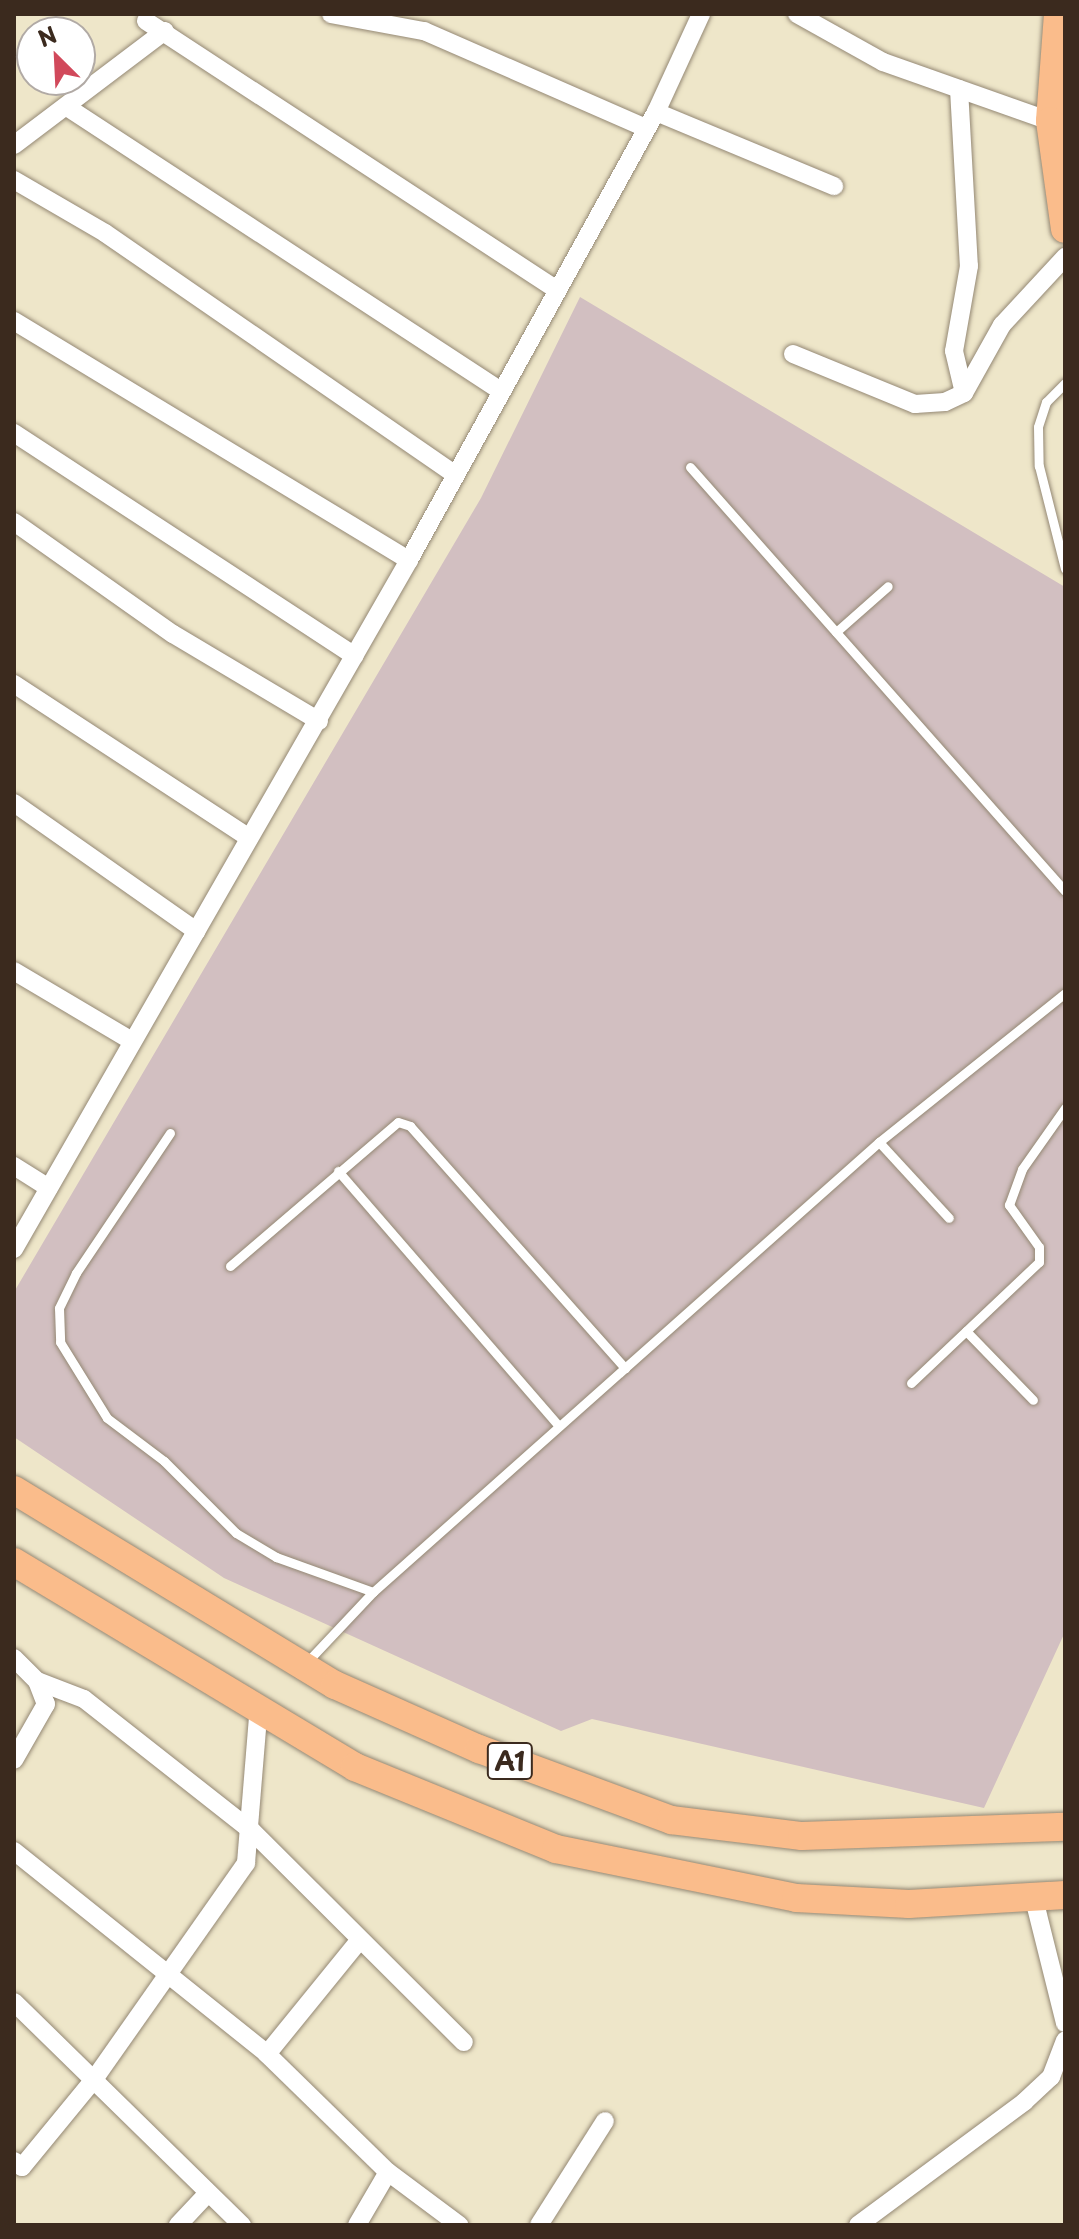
<!DOCTYPE html>
<style>
body{margin:0}
#map{position:relative;width:1079px;height:2239px;overflow:hidden;background:#eee6c9;font-family:"Playpen Sans",sans-serif}
div>[style]{position:absolute}
.industrial>*{inset:0;background:#d2bfc1}
.roads{filter:drop-shadow(0 0 2px #948874) drop-shadow(0 0 2px #948874)}
.service>*{height:9px;margin:-4.5px;padding:0 4.5px;transform-origin:4.5px;border-radius:4.5px;background:#fff}
.minor>*{height:18px;margin:-9px;padding:0 9px;transform-origin:9px;border-radius:9px;background:#fff}
.primary>*{height:28px;margin:-14px;padding:0 14px;transform-origin:14px;border-radius:14px;background:#fabc8b}
span{translate:-50% -50%;white-space:nowrap;text-align:center;line-height:1.15;-webkit-text-stroke:6px #fff;paint-order:stroke}
.shield-label span{padding:2px 6px;background:#fff;border:2px solid;border-radius:6px;-webkit-text-stroke-width:0}
.shield-label{font-size:26px;color:#3b2a1e;font-weight:700}
.frame{position:absolute;inset:0;border:16px solid #3b2a1e;pointer-events:none}
.north{position:absolute;left:16px;top:16px;width:80px;height:80px;box-sizing:border-box;background:#fff;border:2px solid #b1aaa5;border-radius:50%;rotate:336deg;font-size:22px;font-weight:700;line-height:32px;text-align:center;color:#3b2a1e}
.north::after{content:'';display:block;margin:auto;width:28px;height:36px;background:#d1495b;clip-path:polygon(50% 0,100% 100%,50% 72%,0 100%)}
</style>
<div id="map">
<div class="industrial">
<div style="clip-path:polygon(580px 297px,1065px 587px,1065px 1632px,984px 1808px,592px 1719px,561px 1731px,224px 1578px,14px 1437px,14px 1292px,481px 498px)"></div>
</div>
<div class="roads">
<div class="service">
<div style="left:1065px;top:383px;width:27px;rotate:135deg"></div>
<div style="left:1046px;top:402px;width:26px;rotate:108deg"></div>
<div style="left:1038px;top:427px;width:39px;rotate:89deg"></div>
<div style="left:1039px;top:466px;width:106px;rotate:75.8deg"></div>
<div style="left:690px;top:467px;width:566px;rotate:48.51deg"></div>
<div style="left:836px;top:632px;width:69px;rotate:-41.5deg"></div>
<div style="left:170px;top:1133px;width:169px;rotate:123.9deg"></div>
<div style="left:76px;top:1273px;width:39px;rotate:116deg"></div>
<div style="left:59px;top:1308px;width:34px;rotate:88deg"></div>
<div style="left:60px;top:1342px;width:89px;rotate:58.3deg"></div>
<div style="left:107px;top:1418px;width:71px;rotate:37deg"></div>
<div style="left:164px;top:1461px;width:102px;rotate:45deg"></div>
<div style="left:236px;top:1533px;width:47px;rotate:31deg"></div>
<div style="left:276px;top:1557px;width:103px;rotate:19.8deg"></div>
<div style="left:879px;top:1142px;width:103px;rotate:47.4deg"></div>
<div style="left:338px;top:1171px;width:337px;rotate:49.1deg"></div>
<div style="left:230px;top:1266px;width:221px;rotate:-40.6deg"></div>
<div style="left:398px;top:1122px;width:13px;rotate:18deg"></div>
<div style="left:410px;top:1126px;width:324px;rotate:48.4deg"></div>
<div style="left:966px;top:1331px;width:96px;rotate:45.8deg"></div>
<div style="left:911px;top:1383px;width:176px;rotate:-43.4deg"></div>
<div style="left:1039px;top:1262px;width:15px;rotate:-90deg"></div>
<div style="left:1039px;top:1247px;width:52px;rotate:-125.5deg"></div>
<div style="left:1009px;top:1205px;width:38px;rotate:-70deg"></div>
<div style="left:1022px;top:1169px;width:75px;rotate:-54.8deg"></div>
<div style="left:306px;top:1663px;width:98px;rotate:-46.7deg"></div>
<div style="left:373px;top:1592px;width:677px;rotate:-41.65deg"></div>
<div style="left:879px;top:1142px;width:238px;rotate:-38.7deg"></div>
</div>
<div class="minor">
<div style="left:331px;top:14px;width:95px;rotate:10.4deg"></div>
<div style="left:424px;top:31px;width:242px;rotate:23.6deg"></div>
<div style="left:797px;top:14px;width:98px;rotate:29.2deg"></div>
<div style="left:883px;top:62px;width:177px;rotate:19.5deg"></div>
<div style="left:146px;top:21px;width:489px;rotate:33.2deg"></div>
<div style="left:959px;top:89px;width:177px;rotate:86.8deg"></div>
<div style="left:969px;top:266px;width:86px;rotate:100deg"></div>
<div style="left:954px;top:351px;width:43px;rotate:76.6deg"></div>
<div style="left:70px;top:109px;width:515px;rotate:33.2deg"></div>
<div style="left:656px;top:112px;width:193px;rotate:22.6deg"></div>
<div style="left:14px;top:145px;width:189px;rotate:-37.1deg"></div>
<div style="left:14px;top:180px;width:105px;rotate:30.2deg"></div>
<div style="left:105px;top:233px;width:425px;rotate:34.6deg"></div>
<div style="left:14px;top:321px;width:462px;rotate:31.2deg"></div>
<div style="left:793px;top:354px;width:132px;rotate:22.3deg"></div>
<div style="left:915px;top:404px;width:30px;rotate:-4deg"></div>
<div style="left:945px;top:402px;width:21px;rotate:-25deg"></div>
<div style="left:964px;top:393px;width:78px;rotate:-60.8deg"></div>
<div style="left:1002px;top:325px;width:93px;rotate:-47.2deg"></div>
<div style="left:14px;top:433px;width:407px;rotate:33.2deg"></div>
<div style="left:14px;top:522px;width:194px;rotate:35.2deg"></div>
<div style="left:173px;top:634px;width:170px;rotate:30.8deg"></div>
<div style="left:14px;top:684px;width:281px;rotate:33.2deg"></div>
<div style="left:14px;top:803px;width:223px;rotate:35.1deg"></div>
<div style="left:14px;top:971px;width:137px;rotate:30.7deg"></div>
<div style="left:14px;top:1166px;width:41px;rotate:32.2deg"></div>
<div style="left:14px;top:1249px;width:794px;rotate:-60.17deg"></div>
<div style="left:409px;top:560px;width:512px;rotate:-61.13deg"></div>
<div style="left:656px;top:112px;width:108px;rotate:-65.3deg"></div>
<div style="left:14px;top:1658px;width:33px;rotate:45deg"></div>
<div style="left:37px;top:1681px;width:25px;rotate:69deg"></div>
<div style="left:46px;top:1704px;width:64px;rotate:119.7deg"></div>
<div style="left:37px;top:1681px;width:50px;rotate:21deg"></div>
<div style="left:84px;top:1699px;width:214px;rotate:38.2deg"></div>
<div style="left:252px;top:1831px;width:299px;rotate:44.9deg"></div>
<div style="left:14px;top:1851px;width:324px;rotate:38.7deg"></div>
<div style="left:267px;top:2054px;width:169px;rotate:44.3deg"></div>
<div style="left:388px;top:2172px;width:89px;rotate:36.7deg"></div>
<div style="left:1034px;top:1899px;width:128px;rotate:76deg"></div>
<div style="left:14px;top:2002px;width:319px;rotate:44.4deg"></div>
<div style="left:267px;top:2054px;width:144px;rotate:-50.9deg"></div>
<div style="left:14px;top:2161px;width:10px;rotate:37deg"></div>
<div style="left:22px;top:2167px;width:115px;rotate:-50.6deg"></div>
<div style="left:95px;top:2078px;width:263px;rotate:-54.9deg"></div>
<div style="left:246px;top:1863px;width:147px;rotate:-85.3deg"></div>
<div style="left:178px;top:2225px;width:42px;rotate:-46.9deg"></div>
<div style="left:357px;top:2225px;width:61px;rotate:-59.7deg"></div>
<div style="left:539px;top:2225px;width:123px;rotate:-57.6deg"></div>
<div style="left:858px;top:2225px;width:207px;rotate:-36.5deg"></div>
<div style="left:1024px;top:2102px;width:37px;rotate:-43deg"></div>
<div style="left:1051px;top:2077px;width:39px;rotate:-69deg"></div>
</div>
<div class="primary">
<div style="left:1058px;top:14px;width:107px;rotate:94.3deg"></div>
<div style="left:1050px;top:121px;width:109px;rotate:82.1deg"></div>
<div style="left:14px;top:1490px;width:376px;rotate:31.3deg"></div>
<div style="left:335px;top:1685px;width:158px;rotate:24deg"></div>
<div style="left:479px;top:1749px;width:205px;rotate:20.3deg"></div>
<div style="left:671px;top:1820px;width:132px;rotate:7deg"></div>
<div style="left:802px;top:1836px;width:263px;rotate:-2deg"></div>
<div style="left:14px;top:1562px;width:398px;rotate:31deg"></div>
<div style="left:355px;top:1767px;width:217px;rotate:22.2deg"></div>
<div style="left:556px;top:1849px;width:245px;rotate:11.5deg"></div>
<div style="left:796px;top:1898px;width:113px;rotate:3deg"></div>
<div style="left:909px;top:1904px;width:156px;rotate:-3.3deg"></div>
</div>
</div>
<div class="shield-label">
<span style="left:510px;top:1761px">A1</span>
</div>
<div class="frame"></div>
<div class="north">N</div>
</div>
